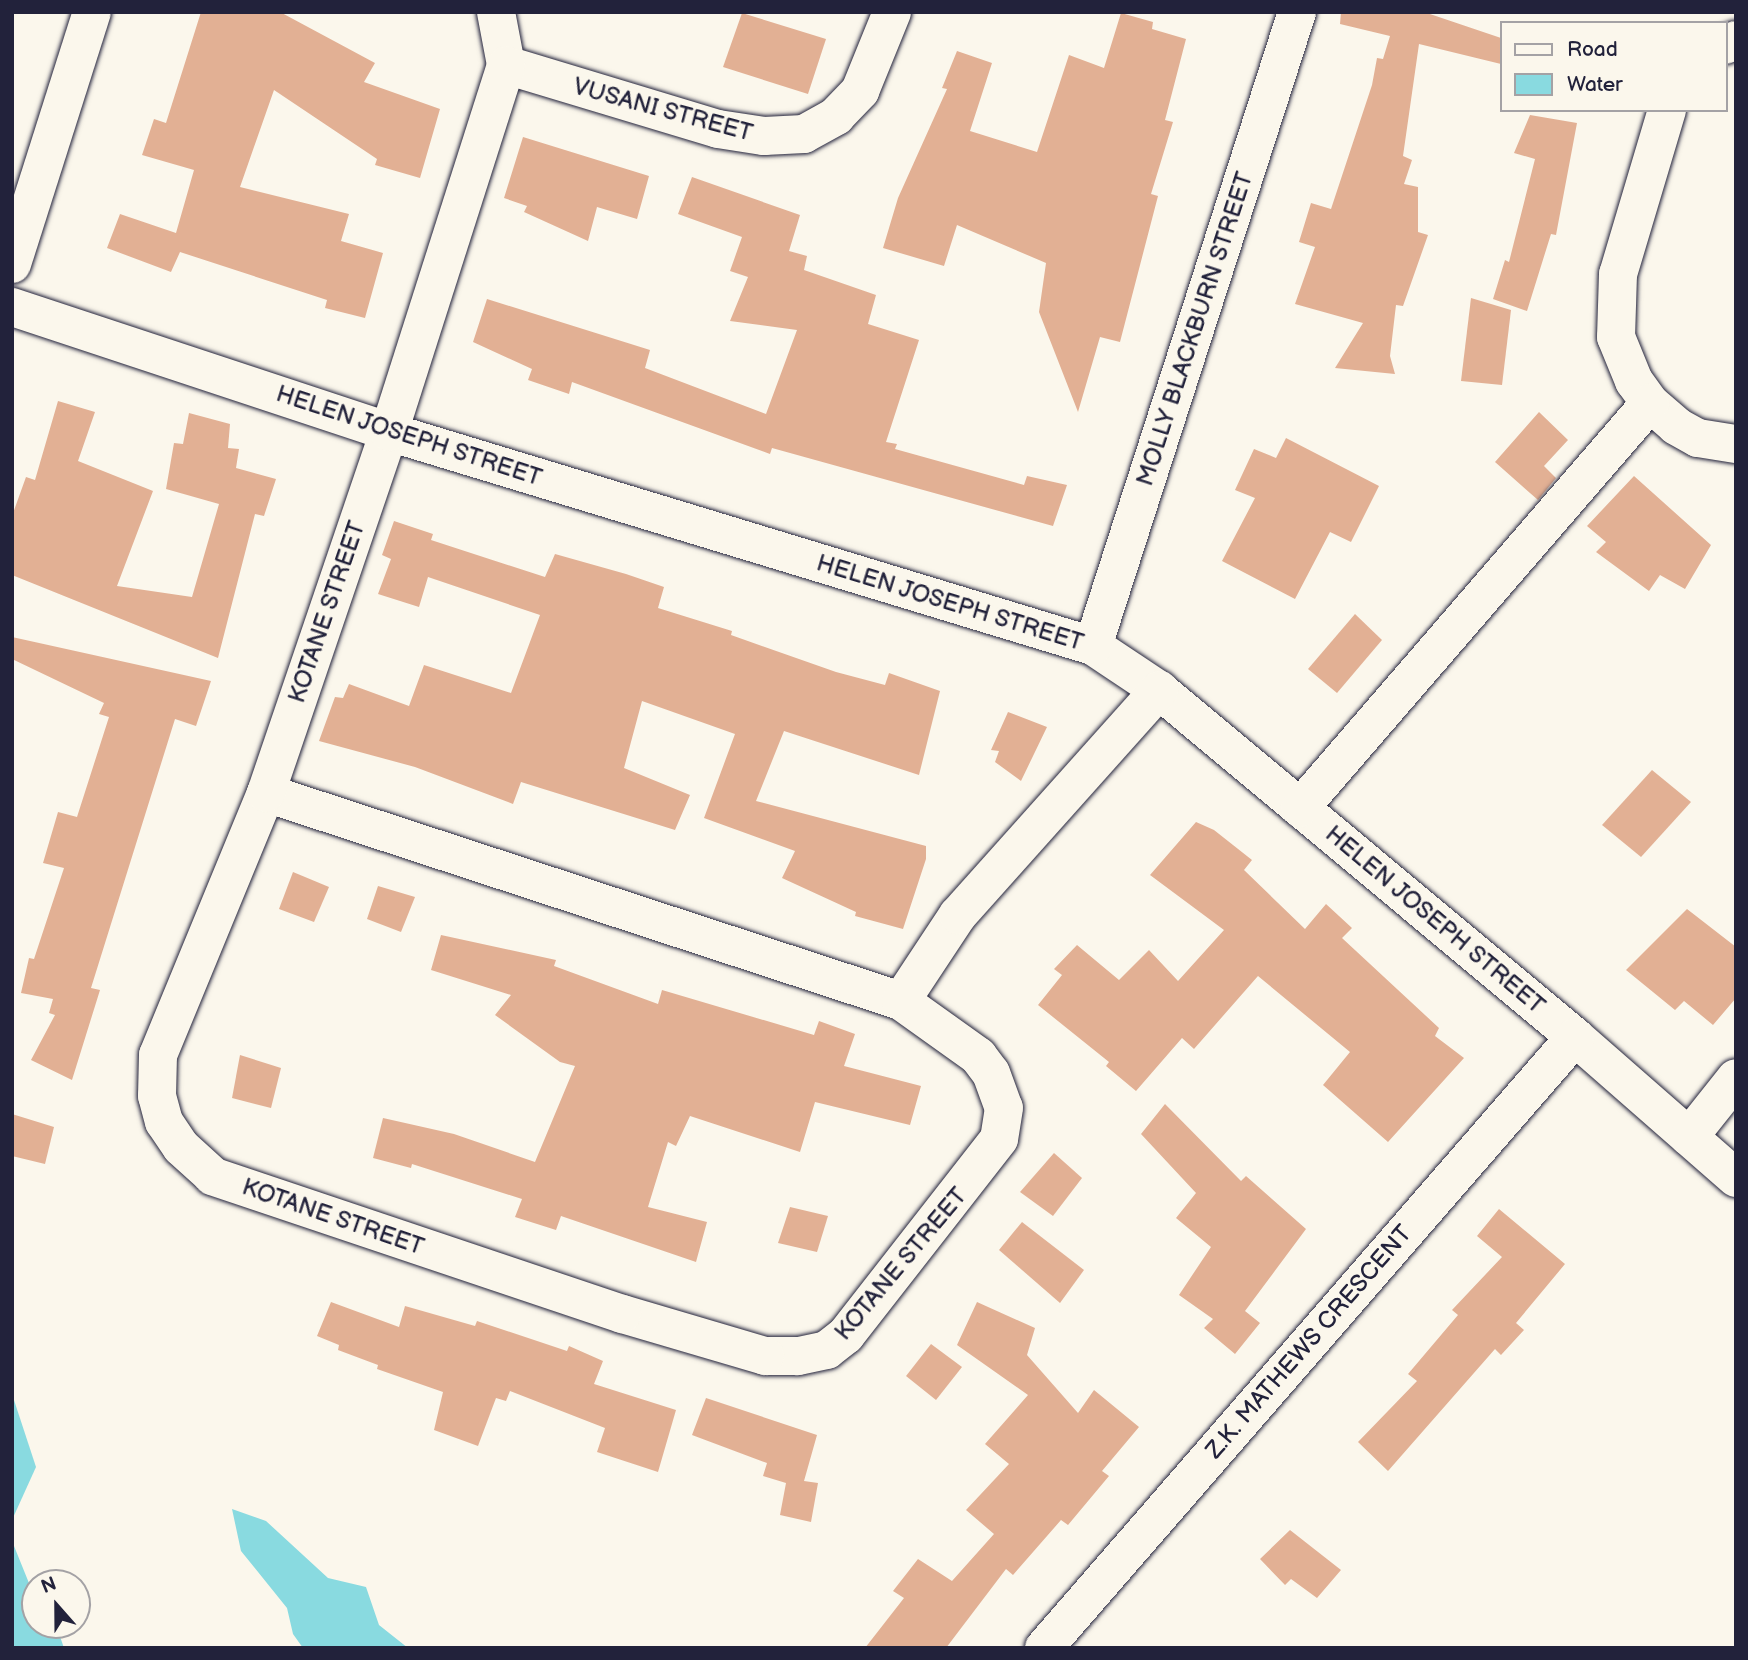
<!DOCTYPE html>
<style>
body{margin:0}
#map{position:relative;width:1748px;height:1660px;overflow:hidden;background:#fbf7ec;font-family:"Balsamiq Sans",sans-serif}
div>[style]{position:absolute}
.water>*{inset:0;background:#89dae0}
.building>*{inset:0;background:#e2b094}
.roads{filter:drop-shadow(0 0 2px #22223b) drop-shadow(0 0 2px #22223b)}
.street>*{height:38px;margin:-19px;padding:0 19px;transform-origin:19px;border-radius:19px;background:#fbf7ec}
span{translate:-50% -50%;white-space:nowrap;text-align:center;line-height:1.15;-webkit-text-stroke:5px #fbf7ec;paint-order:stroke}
.street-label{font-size:24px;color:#22223b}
.frame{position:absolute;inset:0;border:14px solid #22223b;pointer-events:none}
.legend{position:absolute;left:1500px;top:21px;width:228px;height:91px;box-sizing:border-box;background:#fbf7ec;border:2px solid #a4a2a5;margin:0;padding:9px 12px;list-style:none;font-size:21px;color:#22223b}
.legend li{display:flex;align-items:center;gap:14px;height:35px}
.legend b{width:35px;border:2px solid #a4a2a5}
.north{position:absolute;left:21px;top:1569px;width:70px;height:70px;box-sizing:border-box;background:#fbf7ec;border:2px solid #a4a2a5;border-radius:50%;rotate:339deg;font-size:19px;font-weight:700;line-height:28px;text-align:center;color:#22223b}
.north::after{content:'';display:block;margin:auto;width:24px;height:32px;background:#22223b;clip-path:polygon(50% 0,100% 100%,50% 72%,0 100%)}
</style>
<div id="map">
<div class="water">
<div style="clip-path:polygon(12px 1394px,36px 1467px,12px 1520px)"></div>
<div style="clip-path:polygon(232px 1509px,266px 1521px,328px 1578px,366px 1587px,379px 1625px,408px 1648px,303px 1648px,293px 1634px,287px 1608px,241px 1551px)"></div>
<div style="clip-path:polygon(12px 1541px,35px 1598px,35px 1625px,56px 1625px,64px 1648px,12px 1648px)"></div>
</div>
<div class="building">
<div style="clip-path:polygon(201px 12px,280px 12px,375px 63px,364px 82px,440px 109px,420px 178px,375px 165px,377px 159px,274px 90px,240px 187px,349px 214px,341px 241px,383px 253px,365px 318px,325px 308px,327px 300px,180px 252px,171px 272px,107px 248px,120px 214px,176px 233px,194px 170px,142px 155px,154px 119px,166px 123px)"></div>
<div style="clip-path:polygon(1341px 12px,1424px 12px,1501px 38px,1501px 64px,1419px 44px,1403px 156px,1412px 160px,1404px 184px,1418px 187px,1418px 232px,1428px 235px,1403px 306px,1396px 305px,1390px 356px,1395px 374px,1335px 368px,1363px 323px,1295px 304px,1315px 247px,1299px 242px,1311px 203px,1331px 209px,1372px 85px,1377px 58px,1383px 59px,1390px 36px,1340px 24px)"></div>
<div style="clip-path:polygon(742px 13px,826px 39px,808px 94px,723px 67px)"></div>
<div style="clip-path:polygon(1121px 13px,1153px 22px,1152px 29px,1186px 39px,1165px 120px,1173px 122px,1151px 194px,1158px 196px,1120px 342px,1100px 337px,1078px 412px,1039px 312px,1046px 263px,957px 225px,944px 266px,883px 248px,898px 198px,947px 89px,942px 88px,957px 51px,992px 63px,970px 131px,1037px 152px,1069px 55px,1104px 68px)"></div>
<div style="clip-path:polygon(1530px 115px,1577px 123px,1556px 235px,1551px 234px,1527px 311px,1493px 299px,1505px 260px,1509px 262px,1535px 159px,1514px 153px)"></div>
<div style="clip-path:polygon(523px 137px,649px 176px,637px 219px,597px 207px,588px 241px,524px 212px,527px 206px,504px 198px)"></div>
<div style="clip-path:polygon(692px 177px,800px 215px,789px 251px,807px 256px,804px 270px,876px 295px,868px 324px,919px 340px,886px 442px,897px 444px,895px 449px,1024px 485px,1027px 476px,1067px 485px,1053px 526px,772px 448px,770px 454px,572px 382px,569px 394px,528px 380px,532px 369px,473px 342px,487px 299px,650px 350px,645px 368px,766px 414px,797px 330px,730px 321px,748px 277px,730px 271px,742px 237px,678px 214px)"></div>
<div style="clip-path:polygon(1471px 298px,1511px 310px,1502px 385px,1461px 381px)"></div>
<div style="clip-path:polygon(58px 401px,95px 412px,78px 461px,153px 491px,117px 586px,192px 597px,219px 504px,166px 489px,174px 443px,183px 444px,189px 413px,230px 424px,228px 448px,239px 449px,236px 468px,276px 479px,264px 516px,255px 514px,218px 658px,12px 575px,12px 516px,26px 477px,35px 480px)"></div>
<div style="clip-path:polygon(1539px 412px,1568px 440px,1544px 466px,1556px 478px,1538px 500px,1495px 462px)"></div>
<div style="clip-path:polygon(1286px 438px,1379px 486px,1351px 542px,1330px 532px,1295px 599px,1222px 561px,1255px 498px,1235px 490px,1254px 449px,1276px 458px)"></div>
<div style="clip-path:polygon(1634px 476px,1711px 545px,1685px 589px,1660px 575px,1649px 591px,1596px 552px,1606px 542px,1587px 526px)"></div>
<div style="clip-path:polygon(394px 521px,433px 534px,431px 540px,545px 577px,555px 554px,626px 574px,664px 587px,658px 608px,732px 631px,731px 635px,836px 672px,885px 685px,889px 673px,940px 691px,919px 775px,784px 731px,756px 801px,926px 846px,926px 859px,903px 929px,855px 916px,856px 912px,782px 878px,795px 851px,704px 818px,735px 734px,642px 701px,624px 768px,690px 795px,675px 830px,521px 782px,513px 804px,415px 767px,319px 741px,335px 697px,343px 698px,349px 684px,409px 706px,424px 665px,511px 693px,540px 615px,428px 577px,419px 607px,378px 594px,391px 559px,382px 555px)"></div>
<div style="clip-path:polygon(1355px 614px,1382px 640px,1337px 693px,1308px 669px)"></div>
<div style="clip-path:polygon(12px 637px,211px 681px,196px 726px,175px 719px,91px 988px,100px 990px,72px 1080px,31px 1060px,55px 1015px,49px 1013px,53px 999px,21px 993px,29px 958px,34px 959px,64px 868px,43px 863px,58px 812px,77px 817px,109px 717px,99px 714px,104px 703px,12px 659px)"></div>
<div style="clip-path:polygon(1008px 712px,1047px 727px,1021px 781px,995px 762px,999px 751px,991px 750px)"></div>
<div style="clip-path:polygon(1652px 770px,1691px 802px,1641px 857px,1602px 825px)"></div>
<div style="clip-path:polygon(1196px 822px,1214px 830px,1252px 860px,1244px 870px,1305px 929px,1326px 904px,1352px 928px,1342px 938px,1439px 1028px,1435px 1036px,1464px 1058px,1388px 1142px,1323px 1085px,1350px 1052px,1258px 976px,1194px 1049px,1182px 1038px,1136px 1091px,1106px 1066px,1109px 1062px,1038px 1005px,1062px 975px,1054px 969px,1077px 945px,1119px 980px,1149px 950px,1178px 981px,1224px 930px,1150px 875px)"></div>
<div style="clip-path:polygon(293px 872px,329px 887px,314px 922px,279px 909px)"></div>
<div style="clip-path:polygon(378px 886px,415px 897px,401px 932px,367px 919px)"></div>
<div style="clip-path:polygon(1687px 909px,1736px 947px,1736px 998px,1713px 1025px,1684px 1001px,1675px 1010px,1626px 970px)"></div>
<div style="clip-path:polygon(441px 935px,556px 960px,554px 966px,658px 1004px,662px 990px,814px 1035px,819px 1021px,855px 1034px,844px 1066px,921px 1086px,910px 1125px,815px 1102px,800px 1152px,690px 1116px,676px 1146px,668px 1142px,648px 1207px,707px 1222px,696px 1262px,561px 1216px,556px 1230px,515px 1217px,522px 1199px,412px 1164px,411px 1168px,373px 1158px,383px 1118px,454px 1134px,535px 1162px,575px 1066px,560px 1062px,495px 1015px,511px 995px,431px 970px)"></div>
<div style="clip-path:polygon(240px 1055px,281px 1068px,271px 1108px,232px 1098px)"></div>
<div style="clip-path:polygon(1165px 1104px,1241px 1181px,1246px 1176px,1306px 1229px,1245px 1311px,1260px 1323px,1235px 1354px,1204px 1328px,1213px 1319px,1179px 1295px,1211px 1247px,1176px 1218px,1196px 1193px,1141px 1134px)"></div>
<div style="clip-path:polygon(12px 1114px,54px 1127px,45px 1164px,12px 1156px)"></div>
<div style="clip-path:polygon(1054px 1153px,1082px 1178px,1053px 1216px,1020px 1192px)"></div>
<div style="clip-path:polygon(790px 1207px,828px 1216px,817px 1252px,778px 1243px)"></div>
<div style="clip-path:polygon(1499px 1209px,1565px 1264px,1516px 1323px,1524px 1330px,1501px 1355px,1495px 1349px,1388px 1471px,1358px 1442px,1417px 1381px,1408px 1374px,1458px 1315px,1452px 1310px,1502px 1257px,1477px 1236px)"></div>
<div style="clip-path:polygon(1022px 1222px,1084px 1270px,1060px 1303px,999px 1250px)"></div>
<div style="clip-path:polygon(331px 1302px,399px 1327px,405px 1306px,475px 1326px,477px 1321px,567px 1351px,569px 1346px,603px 1361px,594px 1384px,676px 1410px,658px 1472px,597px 1452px,605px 1428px,510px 1391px,506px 1401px,496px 1398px,478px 1446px,434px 1430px,443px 1392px,377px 1369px,378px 1365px,338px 1350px,339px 1345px,317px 1336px)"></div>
<div style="clip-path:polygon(977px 1302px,1035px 1328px,1027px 1355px,1078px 1413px,1094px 1390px,1139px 1427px,1102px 1471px,1109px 1476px,1068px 1525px,1061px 1520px,1013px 1575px,1006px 1569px,946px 1648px,865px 1648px,904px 1598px,893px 1591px,918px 1559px,952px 1581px,994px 1534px,966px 1510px,1009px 1464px,985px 1444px,1028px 1395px,957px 1345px)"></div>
<div style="clip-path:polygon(931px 1344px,962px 1367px,936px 1400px,906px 1376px)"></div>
<div style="clip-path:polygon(706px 1398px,817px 1435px,804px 1481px,818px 1483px,811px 1522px,780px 1515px,786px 1483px,763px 1476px,767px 1463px,692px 1435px)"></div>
<div style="clip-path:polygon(1290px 1530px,1341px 1570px,1317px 1598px,1291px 1579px,1285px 1585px,1260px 1559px)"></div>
</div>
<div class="roads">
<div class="street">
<div style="left:496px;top:12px;width:54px;rotate:79.3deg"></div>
<div style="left:506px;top:65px;width:221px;rotate:16.8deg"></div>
<div style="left:718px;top:129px;width:47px;rotate:8.7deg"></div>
<div style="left:764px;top:136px;width:40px;rotate:-2.9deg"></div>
<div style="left:804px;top:134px;width:37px;rotate:-29deg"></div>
<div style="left:836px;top:116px;width:35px;rotate:-46deg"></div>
<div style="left:860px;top:91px;width:85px;rotate:-67.9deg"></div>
<div style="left:1725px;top:45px;width:12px;rotate:-24deg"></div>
<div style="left:1667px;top:110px;width:171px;rotate:106.6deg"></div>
<div style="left:1618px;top:274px;width:63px;rotate:91.8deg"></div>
<div style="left:1616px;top:337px;width:48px;rotate:67.8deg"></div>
<div style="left:1634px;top:381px;width:27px;rotate:54deg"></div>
<div style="left:1650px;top:403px;width:35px;rotate:41deg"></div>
<div style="left:1676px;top:426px;width:25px;rotate:29deg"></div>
<div style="left:1698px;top:438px;width:38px;rotate:9deg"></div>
<div style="left:12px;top:264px;width:264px;rotate:-72.4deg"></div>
<div style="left:12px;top:307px;width:397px;rotate:18.3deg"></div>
<div style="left:389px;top:432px;width:736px;rotate:16.91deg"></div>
<div style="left:1093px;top:646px;width:79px;rotate:33.7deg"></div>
<div style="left:1159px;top:690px;width:542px;rotate:39.83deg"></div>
<div style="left:1575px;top:1037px;width:214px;rotate:41.2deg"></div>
<div style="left:1093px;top:646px;width:666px;rotate:-72.16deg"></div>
<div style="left:266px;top:793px;width:668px;rotate:18.14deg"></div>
<div style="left:901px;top:1001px;width:95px;rotate:35.5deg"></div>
<div style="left:978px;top:1056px;width:21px;rotate:53deg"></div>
<div style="left:991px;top:1073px;width:37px;rotate:70deg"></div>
<div style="left:1004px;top:1108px;width:31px;rotate:99deg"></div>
<div style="left:999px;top:1139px;width:249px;rotate:128deg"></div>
<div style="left:846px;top:1335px;width:24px;rotate:142deg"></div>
<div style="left:827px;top:1350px;width:30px;rotate:168deg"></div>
<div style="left:798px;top:1356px;width:33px;rotate:180deg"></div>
<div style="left:765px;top:1356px;width:149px;rotate:-163.6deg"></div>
<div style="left:622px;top:1314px;width:432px;rotate:-161.4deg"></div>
<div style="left:213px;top:1176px;width:43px;rotate:-137.8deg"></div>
<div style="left:181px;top:1147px;width:30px;rotate:-124deg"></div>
<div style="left:164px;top:1122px;width:27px;rotate:-105deg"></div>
<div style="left:157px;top:1096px;width:41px;rotate:-88.6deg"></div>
<div style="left:158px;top:1055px;width:283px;rotate:-67.6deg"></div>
<div style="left:266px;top:793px;width:381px;rotate:-71.2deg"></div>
<div style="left:389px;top:432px;width:385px;rotate:-72.3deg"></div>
<div style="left:1300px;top:808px;width:535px;rotate:-49.17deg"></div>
<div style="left:901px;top:1001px;width:103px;rotate:-56.5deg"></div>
<div style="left:958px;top:915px;width:302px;rotate:-48.2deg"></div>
<div style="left:1689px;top:1137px;width:75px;rotate:-51.5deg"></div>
<div style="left:1044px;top:1648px;width:809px;rotate:-49.01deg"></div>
</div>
</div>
<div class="street-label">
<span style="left:663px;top:110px;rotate:15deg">VUSANI STREET</span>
<span style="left:1195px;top:329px;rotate:-72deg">MOLLY BLACKBURN STREET</span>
<span style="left:409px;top:436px;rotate:18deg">HELEN JOSEPH STREET</span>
<span style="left:950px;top:603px;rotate:17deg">HELEN JOSEPH STREET</span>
<span style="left:327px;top:612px;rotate:-71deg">KOTANE STREET</span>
<span style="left:1435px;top:920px;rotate:40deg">HELEN JOSEPH STREET</span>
<span style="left:333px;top:1217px;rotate:19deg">KOTANE STREET</span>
<span style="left:901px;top:1264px;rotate:-50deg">KOTANE STREET</span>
<span style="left:1309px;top:1342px;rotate:-49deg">Z.K. MATHEWS CRESCENT</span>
</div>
<div class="frame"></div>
<ul class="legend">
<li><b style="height:9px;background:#fbf7ec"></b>Road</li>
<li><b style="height:19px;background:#89dae0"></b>Water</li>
</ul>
<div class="north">N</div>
</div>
